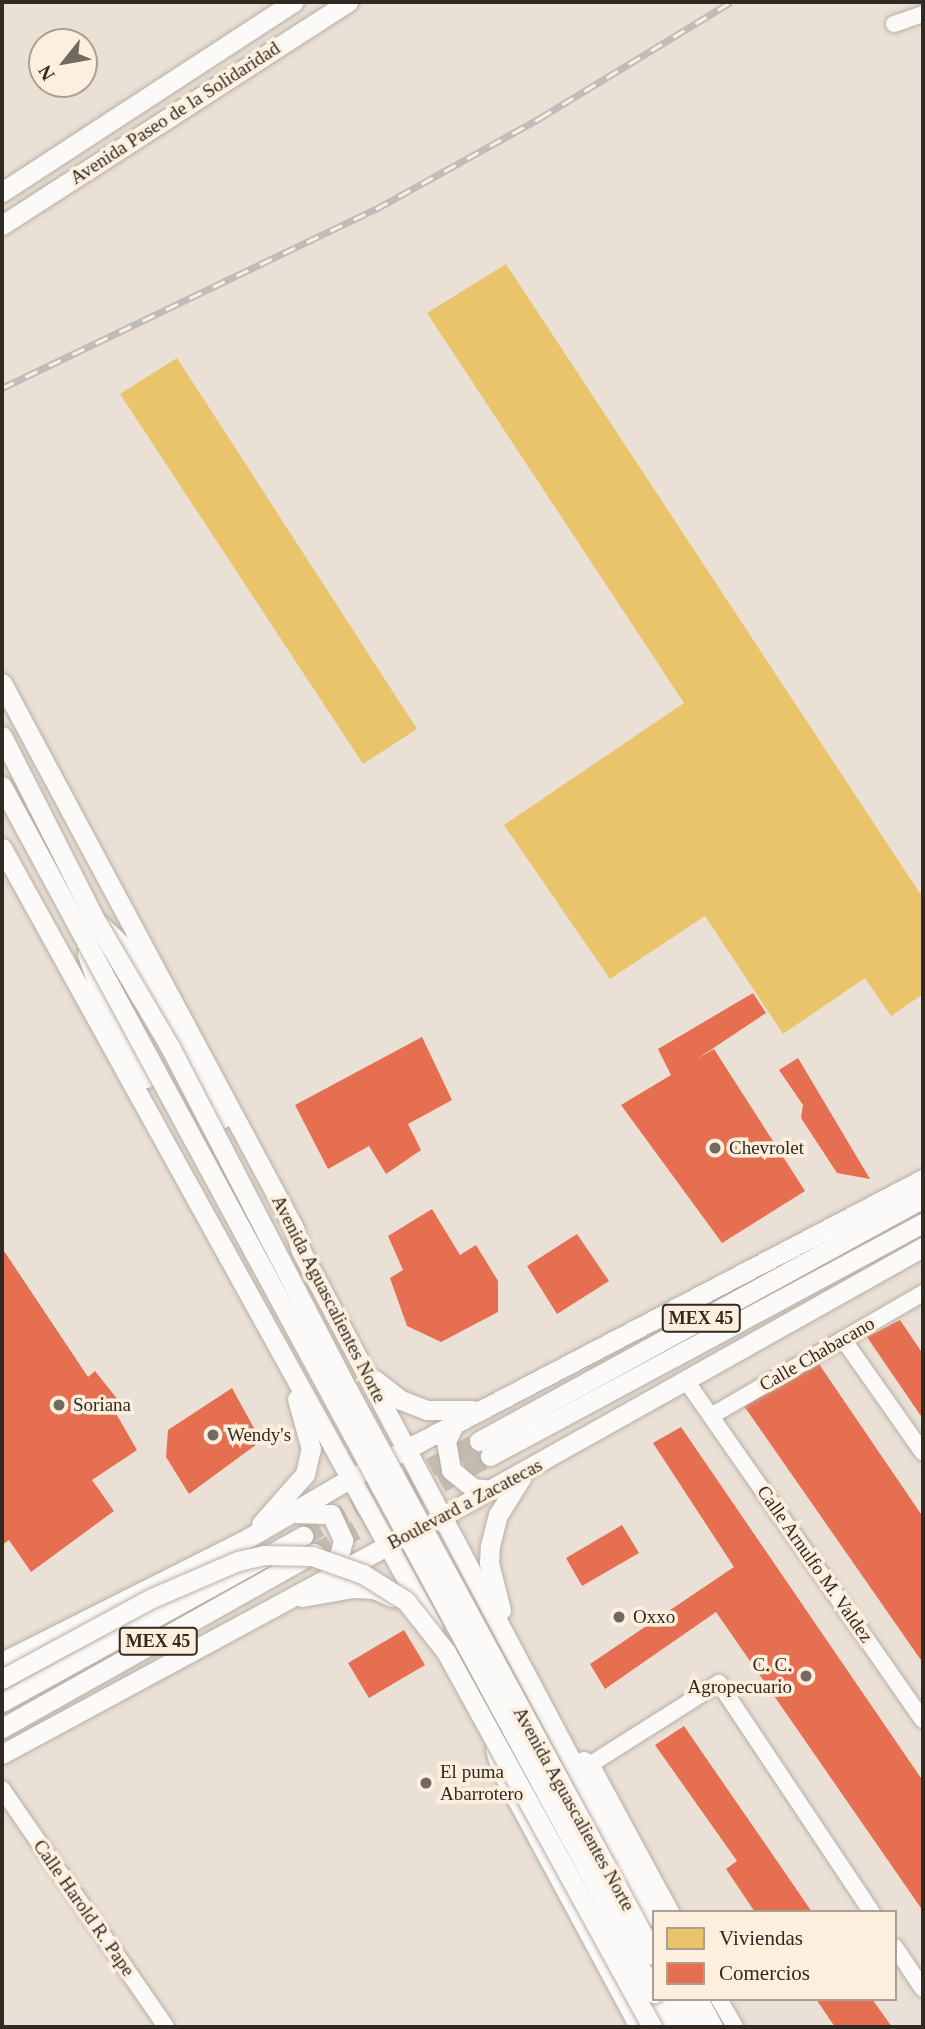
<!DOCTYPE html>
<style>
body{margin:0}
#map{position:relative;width:925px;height:2029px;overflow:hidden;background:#eae0d5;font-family:"Times New Roman",serif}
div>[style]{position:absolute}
.homes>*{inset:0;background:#e9c46a}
.shops>*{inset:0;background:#e76f51}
.major-tunnel>*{height:19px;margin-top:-9.5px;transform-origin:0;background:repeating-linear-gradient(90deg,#c5bcb1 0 19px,transparent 0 29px)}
.roads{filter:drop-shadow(0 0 2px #b6aea6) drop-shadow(0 0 2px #b6aea6)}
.minor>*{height:16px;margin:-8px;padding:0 8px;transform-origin:8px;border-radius:8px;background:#fcfaf9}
.major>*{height:19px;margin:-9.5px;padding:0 9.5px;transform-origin:9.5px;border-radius:9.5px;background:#fcfaf9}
.rail>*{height:7px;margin-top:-3.5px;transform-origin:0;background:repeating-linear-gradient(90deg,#fdefde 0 13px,#bfbcba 0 26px);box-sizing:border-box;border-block:2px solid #bfbcba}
.bridges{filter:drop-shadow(0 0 2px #b6aea6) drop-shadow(0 0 2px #b6aea6)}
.major-bridge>*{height:19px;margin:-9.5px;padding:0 9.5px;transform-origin:9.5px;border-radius:9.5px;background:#fcfaf9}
.dots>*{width:19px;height:19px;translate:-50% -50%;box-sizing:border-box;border:4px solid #fdefde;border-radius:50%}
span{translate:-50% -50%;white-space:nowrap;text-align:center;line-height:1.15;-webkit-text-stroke:7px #fdefde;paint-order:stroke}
.shield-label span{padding:2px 5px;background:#fdefde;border:2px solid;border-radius:5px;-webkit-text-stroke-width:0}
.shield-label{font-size:18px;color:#312a22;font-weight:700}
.street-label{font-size:19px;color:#312a22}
.poi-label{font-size:19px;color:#312a22}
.left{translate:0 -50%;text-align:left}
.right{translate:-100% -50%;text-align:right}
.frame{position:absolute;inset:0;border:4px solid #312a22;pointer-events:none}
.legend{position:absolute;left:652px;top:1910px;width:245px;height:91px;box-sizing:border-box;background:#fdefde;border:2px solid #aba093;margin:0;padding:9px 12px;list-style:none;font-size:21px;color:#312a22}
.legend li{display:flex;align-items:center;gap:14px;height:35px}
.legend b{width:35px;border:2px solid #aba093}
.north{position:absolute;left:28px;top:28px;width:70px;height:70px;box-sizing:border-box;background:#fdefde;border:2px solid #aba093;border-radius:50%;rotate:239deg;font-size:19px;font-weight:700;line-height:28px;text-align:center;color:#312a22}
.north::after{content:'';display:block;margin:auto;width:24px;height:32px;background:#726a61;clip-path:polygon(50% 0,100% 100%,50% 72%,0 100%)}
</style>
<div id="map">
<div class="homes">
<div style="clip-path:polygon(506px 264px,923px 898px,923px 994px,891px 1016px,865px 978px,783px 1034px,705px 916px,610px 979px,504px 825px,684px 703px,427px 313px)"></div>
<div style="clip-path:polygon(177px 358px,417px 729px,363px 764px,120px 394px)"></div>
</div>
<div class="shops">
<div style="clip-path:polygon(753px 993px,766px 1013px,697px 1059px,714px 1049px,805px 1191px,722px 1243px,621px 1105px,671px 1075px,658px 1049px)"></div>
<div style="clip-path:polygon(422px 1037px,452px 1100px,408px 1124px,421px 1150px,386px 1174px,369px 1146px,328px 1169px,295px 1105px)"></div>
<div style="clip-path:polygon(798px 1058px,870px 1179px,837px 1173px,801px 1118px,803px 1105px,779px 1070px)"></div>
<div style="clip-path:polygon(432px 1209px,460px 1255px,476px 1245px,498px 1281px,498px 1312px,441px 1342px,407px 1326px,390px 1278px,403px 1270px,388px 1236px)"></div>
<div style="clip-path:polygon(577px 1234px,609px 1281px,557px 1314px,527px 1266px)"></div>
<div style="clip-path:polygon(2px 1248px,88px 1377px,95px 1371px,118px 1400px,114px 1410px,137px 1450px,92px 1480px,114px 1511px,31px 1572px,9px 1540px,2px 1545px)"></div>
<div style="clip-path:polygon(900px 1320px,923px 1354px,923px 1419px,867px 1337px)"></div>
<div style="clip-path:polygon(819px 1364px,923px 1517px,923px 1663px,744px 1406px)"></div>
<div style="clip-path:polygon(232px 1388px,261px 1441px,189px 1494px,166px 1457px,168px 1430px)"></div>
<div style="clip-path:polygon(681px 1427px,923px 1781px,923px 1911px,716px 1612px,605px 1689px,590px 1664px,734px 1567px,653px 1443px)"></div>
<div style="clip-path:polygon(622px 1525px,639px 1553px,582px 1586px,566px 1558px)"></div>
<div style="clip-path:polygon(404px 1630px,425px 1665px,369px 1698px,348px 1663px)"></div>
<div style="clip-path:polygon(684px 1726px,812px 1912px,755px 1912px,726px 1869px,737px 1861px,655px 1745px)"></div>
<div style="clip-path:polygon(816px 1999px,872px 1999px,892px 2027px,835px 2027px)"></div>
</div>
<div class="major-tunnel">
<div style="left:303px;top:1536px;width:200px;rotate:-28.4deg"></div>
<div style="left:314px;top:1553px;width:201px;rotate:-28.9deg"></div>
</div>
<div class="roads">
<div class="minor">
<div style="left:894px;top:24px;width:31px;rotate:-19deg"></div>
<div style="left:843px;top:1339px;width:139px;rotate:54.9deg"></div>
<div style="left:687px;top:1382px;width:412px;rotate:55.1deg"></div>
<div style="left:711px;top:1416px;width:245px;rotate:-30.1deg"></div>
<div style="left:494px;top:1750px;width:22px;rotate:74deg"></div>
<div style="left:500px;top:1771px;width:291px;rotate:61.7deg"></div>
<div style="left:584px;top:1760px;width:8px;rotate:30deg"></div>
<div style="left:591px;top:1764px;width:168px;rotate:61.6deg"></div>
<div style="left:591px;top:1764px;width:151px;rotate:-32.3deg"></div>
<div style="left:719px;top:1683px;width:275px;rotate:56.3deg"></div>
<div style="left:2px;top:1789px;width:289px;rotate:55.4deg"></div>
<div style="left:895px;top:1947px;width:50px;rotate:56.3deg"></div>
<div style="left:719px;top:1999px;width:32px;rotate:60deg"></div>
</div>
<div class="major">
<div style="left:2px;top:192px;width:348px;rotate:-33.1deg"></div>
<div style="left:2px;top:225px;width:412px;rotate:-32.8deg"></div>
<div style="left:2px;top:683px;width:618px;rotate:61.82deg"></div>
<div style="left:294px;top:1228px;width:24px;rotate:73deg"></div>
<div style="left:301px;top:1251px;width:753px;rotate:62.04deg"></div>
<div style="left:2px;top:848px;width:890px;rotate:61.05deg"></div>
<div style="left:101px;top:925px;width:30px;rotate:44deg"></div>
<div style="left:123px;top:946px;width:199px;rotate:60.5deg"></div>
<div style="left:87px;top:954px;width:34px;rotate:71deg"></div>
<div style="left:98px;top:986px;width:104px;rotate:62.4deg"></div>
<div style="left:375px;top:1380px;width:33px;rotate:38deg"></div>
<div style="left:401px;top:1400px;width:28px;rotate:21deg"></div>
<div style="left:427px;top:1410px;width:45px"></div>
<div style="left:455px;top:1423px;width:20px;rotate:117deg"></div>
<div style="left:446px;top:1441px;width:29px;rotate:80deg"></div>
<div style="left:451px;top:1470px;width:28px;rotate:39deg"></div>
<div style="left:473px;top:1488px;width:19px;rotate:6deg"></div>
<div style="left:479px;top:1441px;width:506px;rotate:-28.69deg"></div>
<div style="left:490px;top:1456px;width:492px;rotate:-28.3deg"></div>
<div style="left:295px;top:1513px;width:36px;rotate:2deg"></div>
<div style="left:331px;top:1514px;width:29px;rotate:65deg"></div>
<div style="left:343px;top:1540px;width:34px;rotate:104deg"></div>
<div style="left:434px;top:1521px;width:561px;rotate:-29.26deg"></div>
<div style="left:261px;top:1524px;width:67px;rotate:-48.7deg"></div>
<div style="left:305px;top:1474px;width:26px;rotate:-77deg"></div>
<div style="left:311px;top:1449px;width:52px;rotate:-105.6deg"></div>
<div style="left:302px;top:1597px;width:52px;rotate:-10deg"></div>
<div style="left:353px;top:1588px;width:21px;rotate:3deg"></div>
<div style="left:374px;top:1589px;width:20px;rotate:24deg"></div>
<div style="left:501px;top:1610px;width:49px;rotate:-104.3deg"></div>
<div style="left:489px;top:1563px;width:17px;rotate:-87deg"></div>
<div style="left:490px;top:1546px;width:32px;rotate:-76deg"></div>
<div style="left:498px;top:1515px;width:44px;rotate:-58.1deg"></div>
<div style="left:2px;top:1662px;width:270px;rotate:-26.7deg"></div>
<div style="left:243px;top:1541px;width:125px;rotate:-30.3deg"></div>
<div style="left:351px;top:1478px;width:645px;rotate:-27.6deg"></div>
<div style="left:2px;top:1702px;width:344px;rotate:-28.9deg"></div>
<div style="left:2px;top:1728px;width:358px;rotate:-29.3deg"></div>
<div style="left:2px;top:1754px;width:450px;rotate:-28.4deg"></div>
<div style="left:657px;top:1999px;width:32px;rotate:62deg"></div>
<div style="left:678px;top:1999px;width:32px;rotate:62deg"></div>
<div style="left:698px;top:1999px;width:32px;rotate:62deg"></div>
</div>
</div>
<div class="rail">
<div style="left:2px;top:388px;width:415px;rotate:-25.6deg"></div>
<div style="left:376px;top:209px;width:188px;rotate:-29deg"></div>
<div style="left:540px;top:118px;width:223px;rotate:-31.3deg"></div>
</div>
<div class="bridges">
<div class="major-bridge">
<div style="left:2px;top:736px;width:210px;rotate:63.1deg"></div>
<div style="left:97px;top:923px;width:144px;rotate:59.5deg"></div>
<div style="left:170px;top:1047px;width:386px;rotate:62.6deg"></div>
<div style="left:348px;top:1390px;width:643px;rotate:61.56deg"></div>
<div style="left:2px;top:786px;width:1372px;rotate:61.62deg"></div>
<div style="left:2px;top:1679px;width:170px;rotate:-28.4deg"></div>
<div style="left:152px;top:1598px;width:94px;rotate:-23.3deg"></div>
<div style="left:238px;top:1561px;width:27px;rotate:-13deg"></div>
<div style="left:264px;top:1555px;width:48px;rotate:1.2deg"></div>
<div style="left:312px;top:1556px;width:54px;rotate:19.4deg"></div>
<div style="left:363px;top:1574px;width:51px;rotate:32.1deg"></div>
<div style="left:406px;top:1601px;width:65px;rotate:51.9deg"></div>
<div style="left:446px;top:1652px;width:428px;rotate:61.2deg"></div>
</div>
</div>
<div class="dots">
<div style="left:715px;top:1148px;background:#726a61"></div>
<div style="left:59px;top:1405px;background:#726a61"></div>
<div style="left:213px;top:1435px;background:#726a61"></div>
<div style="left:619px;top:1617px;background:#726a61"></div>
<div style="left:806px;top:1676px;background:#726a61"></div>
<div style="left:426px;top:1783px;background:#726a61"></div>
</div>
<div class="shield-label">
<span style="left:701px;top:1318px">MEX 45</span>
<span style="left:158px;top:1641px">MEX 45</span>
</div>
<div class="street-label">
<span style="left:175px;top:113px;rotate:-33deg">Avenida Paseo de la Solidaridad</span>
<span style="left:329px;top:1299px;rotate:63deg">Avenida Aguascalientes Norte</span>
<span style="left:817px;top:1354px;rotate:-30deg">Calle Chabacano</span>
<span style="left:465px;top:1504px;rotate:-28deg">Boulevard a Zacatecas</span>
<span style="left:815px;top:1564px;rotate:55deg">Calle Arnulfo M. Valdez</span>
<span style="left:574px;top:1809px;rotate:61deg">Avenida Aguascalientes Norte</span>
<span style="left:84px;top:1908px;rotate:55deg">Calle Harold R. Pape</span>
</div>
<div class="poi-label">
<span class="left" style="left:729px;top:1148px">Chevrolet</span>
<span class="left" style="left:73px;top:1405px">Soriana</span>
<span class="left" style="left:227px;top:1435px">Wendy's</span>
<span class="left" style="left:633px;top:1617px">Oxxo</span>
<span class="right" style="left:792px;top:1676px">C. C.<br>Agropecuario</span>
<span class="left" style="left:440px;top:1783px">El puma<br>Abarrotero</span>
</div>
<div class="frame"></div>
<ul class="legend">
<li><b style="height:19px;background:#e9c46a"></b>Viviendas</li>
<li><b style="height:19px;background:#e76f51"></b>Comercios</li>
</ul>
<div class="north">N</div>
</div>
